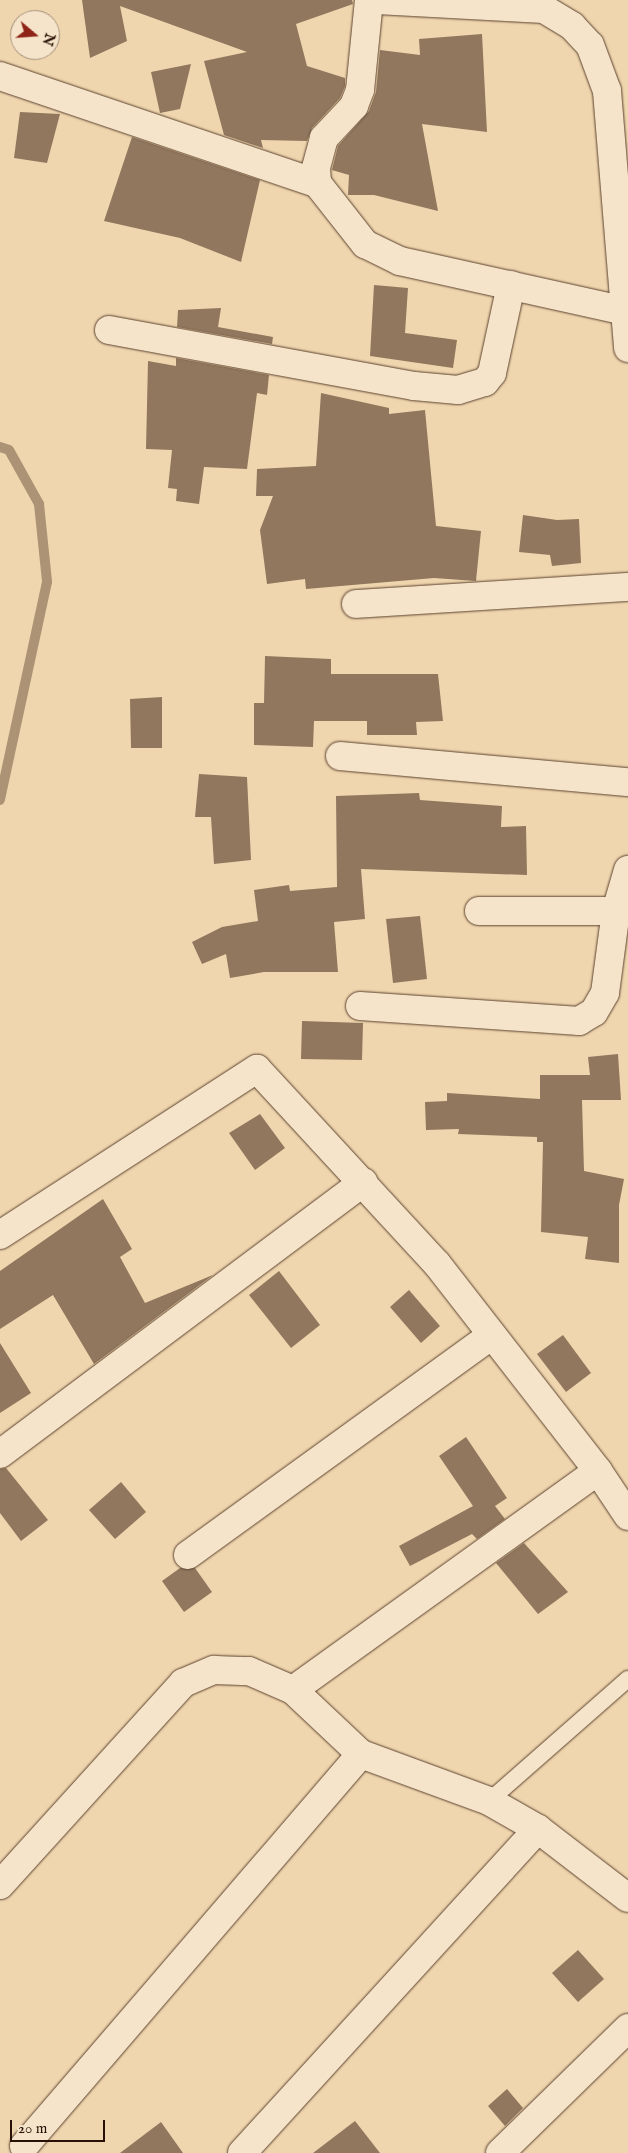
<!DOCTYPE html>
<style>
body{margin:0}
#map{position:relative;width:628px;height:2153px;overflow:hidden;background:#f0d6ae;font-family:"IM FELL English",serif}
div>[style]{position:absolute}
.stream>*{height:10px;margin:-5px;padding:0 5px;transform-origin:5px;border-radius:5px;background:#ac9375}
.building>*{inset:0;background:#90775d}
.roads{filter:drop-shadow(0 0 1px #5b422f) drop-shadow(0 0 1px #5b422f)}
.service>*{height:16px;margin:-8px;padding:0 8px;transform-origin:8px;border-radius:8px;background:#f5e4ca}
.minor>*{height:28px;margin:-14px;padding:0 14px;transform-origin:14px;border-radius:14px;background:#f5e4ca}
span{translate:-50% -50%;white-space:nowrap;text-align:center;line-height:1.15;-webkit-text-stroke:4px #f5e4ca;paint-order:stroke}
.north{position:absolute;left:10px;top:10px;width:50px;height:50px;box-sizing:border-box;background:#f5e4ca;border:1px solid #a38f7b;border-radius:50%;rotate:108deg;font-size:14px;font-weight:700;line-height:20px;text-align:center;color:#291005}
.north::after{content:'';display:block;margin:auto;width:18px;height:22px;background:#8f2418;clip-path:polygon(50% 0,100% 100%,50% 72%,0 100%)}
.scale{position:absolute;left:10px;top:2120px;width:95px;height:22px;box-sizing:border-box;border:2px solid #291005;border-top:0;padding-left:6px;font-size:15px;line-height:18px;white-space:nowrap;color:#291005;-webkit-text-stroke:4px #f5e4ca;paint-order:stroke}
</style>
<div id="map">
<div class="stream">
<div style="left:0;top:447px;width:9px;rotate:18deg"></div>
<div style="left:9px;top:450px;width:62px;rotate:60.9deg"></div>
<div style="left:39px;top:504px;width:78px;rotate:84.1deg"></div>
<div style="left:47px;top:582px;width:223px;rotate:102.2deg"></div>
</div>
<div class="building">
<div style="clip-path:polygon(82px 0,352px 0,353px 4px,296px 24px,307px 66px,345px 78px,345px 86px,340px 98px,312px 128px,307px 141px,261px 140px,263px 148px,224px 135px,204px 61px,247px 52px,120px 6px,127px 41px,90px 58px)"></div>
<div style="clip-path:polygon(482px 34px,487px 132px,422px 124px,438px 211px,374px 195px,348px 195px,349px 175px,332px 170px,338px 146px,369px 111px,376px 92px,380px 50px,420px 55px,419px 39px)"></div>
<div style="clip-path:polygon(191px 64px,180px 109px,160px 113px,151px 72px)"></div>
<div style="clip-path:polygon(20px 112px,60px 114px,47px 163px,14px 158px)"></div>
<div style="clip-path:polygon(132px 137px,260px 180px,241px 262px,180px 238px,104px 221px)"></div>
<div style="clip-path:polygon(374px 285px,408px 288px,405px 333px,457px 340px,453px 368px,370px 356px)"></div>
<div style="clip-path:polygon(221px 308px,218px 327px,273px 337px,272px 344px,177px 327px,178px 310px)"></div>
<div style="clip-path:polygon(176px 358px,269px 375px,267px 395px,257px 393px,247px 469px,204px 467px,199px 504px,176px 501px,177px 489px,168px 488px,172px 450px,146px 449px,148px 361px,176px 366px)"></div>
<div style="clip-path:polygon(321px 393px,389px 408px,389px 414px,425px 410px,436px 526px,481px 531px,476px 581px,434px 578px,306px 589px,305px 579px,267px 584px,260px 530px,273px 496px,256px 496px,257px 469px,316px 466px)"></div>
<div style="clip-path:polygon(523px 515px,557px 520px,579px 519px,581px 563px,552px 566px,550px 555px,519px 552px)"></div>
<div style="clip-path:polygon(265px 656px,331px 659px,331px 674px,438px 674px,443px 721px,416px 722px,417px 735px,367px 735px,367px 721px,314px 721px,313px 747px,254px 745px,254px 703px,264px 703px)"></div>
<div style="clip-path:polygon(162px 697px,162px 748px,131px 748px,130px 699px)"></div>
<div style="clip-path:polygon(199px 774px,247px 777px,251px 860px,214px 864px,211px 817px,195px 817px)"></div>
<div style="clip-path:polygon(419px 793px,420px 800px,502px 806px,501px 827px,526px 826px,527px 875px,361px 869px,365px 919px,334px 922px,338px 972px,264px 972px,230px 978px,226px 954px,202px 964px,192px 942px,222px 927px,258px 921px,254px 890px,289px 885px,290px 891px,337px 887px,336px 796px)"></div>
<div style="clip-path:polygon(420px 916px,427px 979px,393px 983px,386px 919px)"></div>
<div style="clip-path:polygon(302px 1021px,363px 1023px,362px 1060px,301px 1059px)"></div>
<div style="clip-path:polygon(618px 1054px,621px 1100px,582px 1100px,584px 1171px,624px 1179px,619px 1205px,619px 1263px,585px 1259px,588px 1237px,541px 1232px,543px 1142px,537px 1142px,537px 1137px,458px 1134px,459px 1129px,426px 1130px,425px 1102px,447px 1101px,447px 1093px,540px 1099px,540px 1075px,590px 1075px,588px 1057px)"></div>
<div style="clip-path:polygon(260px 1114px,285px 1148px,255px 1170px,229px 1133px)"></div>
<div style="clip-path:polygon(103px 1199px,132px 1249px,120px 1257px,145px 1303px,213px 1275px,94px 1364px,53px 1295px,0 1329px,0 1271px)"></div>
<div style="clip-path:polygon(279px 1271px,320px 1325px,291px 1348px,249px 1295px)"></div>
<div style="clip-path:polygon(409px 1290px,440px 1326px,421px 1343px,390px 1307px)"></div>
<div style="clip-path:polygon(563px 1335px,591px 1373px,566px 1392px,537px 1354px)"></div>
<div style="clip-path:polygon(0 1343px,31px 1393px,0 1413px)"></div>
<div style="clip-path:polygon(466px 1437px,507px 1498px,495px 1506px,505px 1519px,477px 1539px,472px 1534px,410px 1566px,399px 1546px,473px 1506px,439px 1456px)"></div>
<div style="clip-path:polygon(6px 1468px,48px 1520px,21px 1541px,0 1513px,0 1469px)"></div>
<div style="clip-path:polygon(121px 1482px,146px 1512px,115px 1539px,89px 1510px)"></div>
<div style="clip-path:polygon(524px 1543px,568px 1592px,538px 1614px,496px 1563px)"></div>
<div style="clip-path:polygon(180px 1568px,195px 1568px,212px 1592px,184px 1612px,162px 1581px)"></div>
<div style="clip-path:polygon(578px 1950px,604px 1979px,578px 2002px,552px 1973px)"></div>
<div style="clip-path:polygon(507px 2089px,523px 2108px,505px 2126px,488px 2106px)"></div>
<div style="clip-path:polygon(355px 2121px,380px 2153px,313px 2153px)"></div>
<div style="clip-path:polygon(161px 2122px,183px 2153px,120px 2153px)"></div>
</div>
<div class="roads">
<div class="service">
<div style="left:489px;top:1801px;width:185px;rotate:-41.3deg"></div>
</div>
<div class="minor">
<div style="left:369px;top:0;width:90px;rotate:95.7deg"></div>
<div style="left:360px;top:90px;width:17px;rotate:111deg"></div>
<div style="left:354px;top:106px;width:44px;rotate:133.2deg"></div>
<div style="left:324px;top:138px;width:31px;rotate:105deg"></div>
<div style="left:316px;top:168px;width:15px;rotate:86deg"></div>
<div style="left:317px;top:183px;width:78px;rotate:51.8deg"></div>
<div style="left:365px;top:244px;width:39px;rotate:26deg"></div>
<div style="left:400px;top:261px;width:230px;rotate:12.5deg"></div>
<div style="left:377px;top:0;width:167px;rotate:3.1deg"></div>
<div style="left:544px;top:9px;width:33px;rotate:31deg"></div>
<div style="left:572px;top:26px;width:26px;rotate:47deg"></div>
<div style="left:590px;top:45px;width:49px;rotate:69.7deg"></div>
<div style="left:607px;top:91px;width:258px;rotate:85.3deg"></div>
<div style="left:0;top:76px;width:335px;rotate:18.7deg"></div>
<div style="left:109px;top:330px;width:310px;rotate:10.4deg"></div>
<div style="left:414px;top:386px;width:44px;rotate:5.2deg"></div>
<div style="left:458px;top:390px;width:28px;rotate:-17deg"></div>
<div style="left:485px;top:382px;width:11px;rotate:-52deg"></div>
<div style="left:492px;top:373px;width:90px;rotate:-77.8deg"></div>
<div style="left:356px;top:604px;width:273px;rotate:-3.6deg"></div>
<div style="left:340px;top:756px;width:289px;rotate:5.2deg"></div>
<div style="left:479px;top:911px;width:137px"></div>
<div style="left:360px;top:1006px;width:220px;rotate:3.9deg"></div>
<div style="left:579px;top:1021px;width:17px;rotate:-31deg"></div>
<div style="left:594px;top:1012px;width:22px;rotate:-60deg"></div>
<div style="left:605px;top:993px;width:83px;rotate:-82.4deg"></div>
<div style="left:616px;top:911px;width:43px;rotate:-73.7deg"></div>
<div style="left:0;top:1235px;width:306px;rotate:-32.9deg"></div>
<div style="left:257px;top:1069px;width:265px;rotate:47.3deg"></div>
<div style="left:437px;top:1264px;width:262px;rotate:52.1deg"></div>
<div style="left:598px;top:1471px;width:54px;rotate:56.3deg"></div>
<div style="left:0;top:1454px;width:454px;rotate:-36.8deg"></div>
<div style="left:188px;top:1555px;width:375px;rotate:-35.9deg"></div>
<div style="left:293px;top:1690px;width:375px;rotate:-35.7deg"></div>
<div style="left:0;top:1885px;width:273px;rotate:-47.8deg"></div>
<div style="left:183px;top:1683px;width:34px;rotate:-23deg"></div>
<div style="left:214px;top:1670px;width:35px;rotate:2deg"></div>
<div style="left:249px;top:1671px;width:48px;rotate:23.4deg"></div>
<div style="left:293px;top:1690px;width:93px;rotate:43.3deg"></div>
<div style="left:361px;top:1754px;width:136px;rotate:20.2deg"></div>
<div style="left:489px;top:1801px;width:56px;rotate:29.7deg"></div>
<div style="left:538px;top:1829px;width:113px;rotate:37.5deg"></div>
<div style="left:24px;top:2146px;width:517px;rotate:-49.31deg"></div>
<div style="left:242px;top:2153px;width:439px;rotate:-47.6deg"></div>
<div style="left:500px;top:2153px;width:179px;rotate:-44.3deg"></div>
</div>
</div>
<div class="north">N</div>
<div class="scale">20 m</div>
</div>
